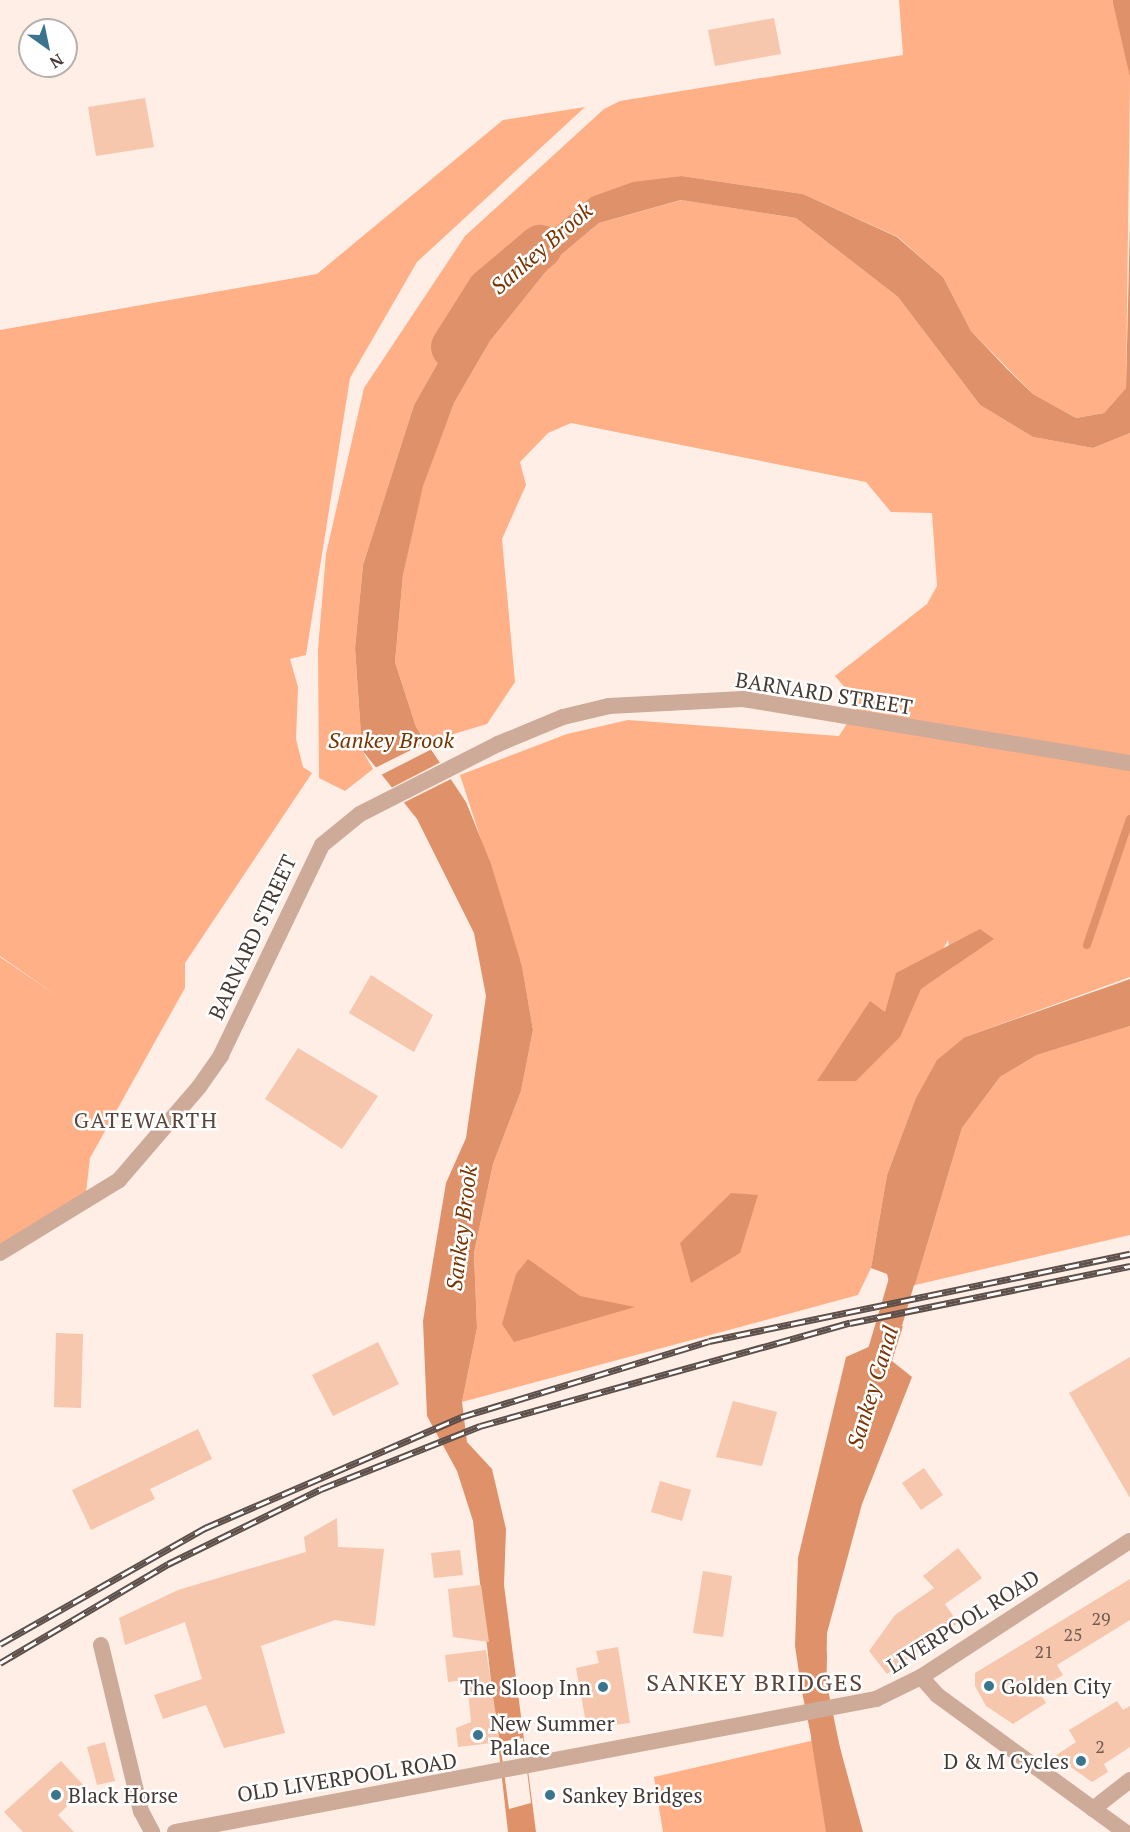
<!DOCTYPE html>
<style>
body{margin:0}
#map{position:relative;width:1130px;height:1832px;overflow:hidden;background:#ffeee5;font-family:"PT Serif",serif}
div>[style]{position:absolute}
.green>*{inset:0;background:#ffb087}
.water>*{inset:0;background:#df9269}
.pier>*{inset:0;background:#ffeee5}
.stream>*{height:8px;margin:-4px;padding:0 4px;transform-origin:4px;border-radius:4px;background:#df9269}
.canal>*{height:26px;margin:-13px;padding:0 13px;transform-origin:13px;border-radius:13px;background:#df9269}
.river>*{height:44px;margin:-22px;padding:0 22px;transform-origin:22px;border-radius:22px;background:#df9269}
.building>*{inset:0;background:#f6c6ad}
.minor>*{height:16px;margin:-8px;padding:0 8px;transform-origin:8px;border-radius:8px;background:#ceaa98}
.tertiary>*{height:16px;margin:-8px;padding:0 8px;transform-origin:8px;border-radius:8px;background:#ceaa98}
.rail>*{height:7px;margin-top:-3.5px;transform-origin:0;background:repeating-linear-gradient(90deg,#fff 0 14px,#5d504b 0 28px);box-sizing:border-box;border-block:2px solid #5d504b}
.dots>*{width:16px;height:16px;translate:-50% -50%;box-sizing:border-box;border:3px solid #fff;border-radius:50%}
span{translate:-50% -50%;white-space:nowrap;text-align:center;line-height:1.15;-webkit-text-stroke:5px #fff;paint-order:stroke}
.number-label{font-size:18px;color:#715c52}
.number-label span{-webkit-text-stroke-width:0}
.street-label{font-size:21px;color:#453934}
.poi-label{font-size:21px;color:#453934}
.left{translate:0 -50%;text-align:left}
.right{translate:-100% -50%;text-align:right}
.water-label{font-size:22px;color:#793400;font-style:italic}
.neighbourhood-label{font-size:22px;color:#5b4439;letter-spacing:1.5px}
.quarter-label{font-size:24px;color:#5b4439;letter-spacing:1.5px}
.north{position:absolute;left:18px;top:18px;width:60px;height:60px;box-sizing:border-box;background:#fff;border:2px solid #b5b0ae;border-radius:50%;rotate:147deg;font-size:16px;font-weight:700;line-height:24px;text-align:center;color:#453934}
.north::after{content:'';display:block;margin:auto;width:21px;height:27px;background:#3b748d;clip-path:polygon(50% 0,100% 100%,50% 72%,0 100%)}
</style>
<div id="map">
<div class="green">
<div style="clip-path:polygon(899px 0,1113px 0,1130px 78px,1126px 388px,1104px 413px,1076px 418px,1033px 394px,971px 331px,943px 277px,898px 237px,803px 194px,682px 176px,591px 197px,516px 260px,453px 336px,414px 405px,363px 565px,355px 648px,362px 750px,373px 769px,345px 791px,319px 778px,318px 649px,326px 554px,364px 388px,465px 236px,604px 109px,620px 101px,903px 55px)"></div>
<div style="clip-path:polygon(585px 107px,417px 262px,350px 378px,306px 655px,290px 659px,298px 687px,296px 739px,303px 767px,312px 773px,185px 963px,185px 988px,90px 1158px,85px 1201px,0 1253px,0 957px,63px 1000px,0 956px,0 330px,317px 274px,503px 120px)"></div>
<div style="clip-path:polygon(evenodd,682px 200px,796px 218px,898px 297px,980px 405px,1033px 437px,1093px 448px,1130px 433px,1130px 977px,965px 1037px,915px 1100px,887px 1175px,871px 1268px,858px 1295px,462px 1402px,477px 1328px,474px 1253px,493px 1164px,521px 1091px,533px 1030px,522px 966px,460px 775px,567px 734px,628px 720px,839px 736px,859px 705px,835px 676px,927px 604px,937px 586px,932px 513px,891px 512px,866px 482px,571px 423px,548px 433px,520px 462px,526px 485px,502px 539px,515px 682px,487px 724px,427px 742px,416px 727px,395px 662px,403px 575px,422px 486px,454px 403px,490px 341px,556px 259px,599px 223px,682px 200px,948px 940px,953px 967px,922px 988px,948px 940px)"></div>
<div style="clip-path:polygon(1130px 1026px,1130px 1235px,915px 1285px,962px 1128px,1000px 1077px,1037px 1055px)"></div>
<div style="clip-path:polygon(828px 1737px,860px 1832px,663px 1832px,654px 1777px)"></div>
</div>
<div class="water">
<div style="clip-path:polygon(1113px 0,1130px 0,1130px 78px,1113px 3px)"></div>
<div style="clip-path:polygon(682px 176px,803px 194px,897px 237px,943px 277px,971px 331px,1007px 369px,1033px 394px,1076px 418px,1104px 413px,1126px 388px,1130px 221px,1130px 433px,1093px 448px,1033px 437px,980px 405px,898px 297px,796px 218px,681px 200px,599px 223px,556px 259px,490px 341px,454px 403px,423px 486px,403px 575px,395px 662px,416px 727px,466px 802px,491px 864px,522px 966px,533px 1030px,521px 1091px,493px 1164px,474px 1253px,477px 1328px,462px 1402px,467px 1442px,492px 1469px,506px 1529px,504px 1585px,536px 1832px,508px 1832px,473px 1521px,457px 1471px,427px 1416px,423px 1321px,446px 1183px,466px 1138px,486px 996px,474px 933px,417px 819px,362px 750px,355px 648px,363px 565px,414px 405px,453px 336px,516px 260px,591px 197px,633px 182px)"></div>
<div style="clip-path:polygon(980px 929px,994px 939px,921px 989px,900px 1037px,856px 1081px,817px 1081px,870px 1001px,885px 1012px,896px 973px)"></div>
<div style="clip-path:polygon(1130px 979px,1130px 1026px,1037px 1055px,1000px 1077px,962px 1128px,915px 1285px,891px 1290px,887px 1274px,871px 1268px,887px 1175px,915px 1100px,937px 1060px,965px 1037px)"></div>
<div style="clip-path:polygon(731px 1193px,758px 1195px,740px 1253px,691px 1283px,680px 1243px)"></div>
<div style="clip-path:polygon(528px 1259px,580px 1296px,635px 1307px,514px 1342px,502px 1324px,516px 1274px)"></div>
<div style="clip-path:polygon(903px 1326px,892px 1361px,912px 1377px,862px 1504px,827px 1633px,826px 1688px,802px 1693px,795px 1646px,798px 1558px,846px 1357px,873px 1345px,877px 1329px)"></div>
<div style="clip-path:polygon(836px 1733px,863px 1832px,826px 1832px,811px 1738px)"></div>
</div>
<div class="pier">
<div style="clip-path:polygon(429px 741px,434px 748px,379px 776px,373px 769px)"></div>
<div style="clip-path:polygon(443px 761px,453px 778px,401px 804px,391px 788px)"></div>
<div style="clip-path:polygon(523px 1738px,531px 1803px,509px 1809px,500px 1742px)"></div>
</div>
<div class="stream">
<div style="left:1087px;top:945px;width:133px;rotate:-71.2deg"></div>
</div>
<div class="canal">
<div style="left:878px;top:1361px;width:113px;rotate:-73.5deg"></div>
<div style="left:814px;top:1656px;width:25px;rotate:92deg"></div>
<div style="left:813px;top:1681px;width:154px;rotate:78.4deg"></div>
</div>
<div class="river">
<div style="left:453px;top:347px;width:67px;rotate:-57.7deg"></div>
<div style="left:489px;top:290px;width:67px;rotate:-40.1deg"></div>
</div>
<div class="building">
<div style="clip-path:polygon(774px 18px,781px 54px,715px 66px,708px 30px)"></div>
<div style="clip-path:polygon(145px 98px,154px 147px,96px 156px,88px 107px)"></div>
<div style="clip-path:polygon(371px 975px,433px 1015px,414px 1052px,349px 1013px)"></div>
<div style="clip-path:polygon(298px 1048px,378px 1096px,342px 1149px,265px 1099px)"></div>
<div style="clip-path:polygon(56px 1333px,83px 1334px,81px 1408px,54px 1407px)"></div>
<div style="clip-path:polygon(378px 1342px,399px 1384px,333px 1416px,312px 1375px)"></div>
<div style="clip-path:polygon(1130px 1357px,1130px 1498px,1069px 1393px)"></div>
<div style="clip-path:polygon(733px 1401px,777px 1412px,762px 1466px,716px 1457px)"></div>
<div style="clip-path:polygon(198px 1429px,212px 1459px,150px 1489px,155px 1499px,91px 1530px,72px 1490px)"></div>
<div style="clip-path:polygon(924px 1468px,943px 1495px,921px 1510px,902px 1483px)"></div>
<div style="clip-path:polygon(660px 1481px,691px 1490px,682px 1521px,651px 1512px)"></div>
<div style="clip-path:polygon(337px 1518px,338px 1547px,384px 1549px,375px 1626px,335px 1620px,261px 1646px,285px 1733px,224px 1748px,206px 1705px,163px 1719px,154px 1695px,202px 1679px,185px 1622px,125px 1645px,119px 1618px,178px 1590px,306px 1552px,304px 1537px)"></div>
<div style="clip-path:polygon(958px 1548px,982px 1578px,945px 1604px,958px 1623px,887px 1674px,869px 1651px,895px 1615px,934px 1588px,923px 1576px)"></div>
<div style="clip-path:polygon(460px 1550px,463px 1575px,434px 1578px,431px 1553px)"></div>
<div style="clip-path:polygon(703px 1571px,732px 1576px,723px 1637px,693px 1633px)"></div>
<div style="clip-path:polygon(1130px 1579px,1130px 1620px,1057px 1665px,1063px 1675px,1038px 1690px,1046px 1703px,1013px 1724px,986px 1706px,975px 1686px,975px 1673px)"></div>
<div style="clip-path:polygon(481px 1585px,489px 1642px,453px 1637px,448px 1589px)"></div>
<div style="clip-path:polygon(618px 1647px,630px 1723px,587px 1728px,576px 1668px,599px 1663px,596px 1651px)"></div>
<div style="clip-path:polygon(486px 1650px,500px 1742px,458px 1747px,456px 1728px,471px 1722px,467px 1680px,448px 1682px,445px 1655px)"></div>
<div style="clip-path:polygon(1117px 1701px,1123px 1710px,1130px 1706px,1130px 1747px,1104px 1764px,1108px 1772px,1092px 1782px,1055px 1756px,1076px 1742px,1069px 1730px)"></div>
<div style="clip-path:polygon(105px 1742px,115px 1781px,97px 1785px,87px 1747px)"></div>
<div style="clip-path:polygon(61px 1761px,86px 1788px,58px 1815px,74px 1832px,23px 1832px,4px 1812px)"></div>
</div>
<div class="minor">
<div style="left:0;top:1253px;width:140px;rotate:-31.5deg"></div>
<div style="left:119px;top:1180px;width:123px;rotate:-49.3deg"></div>
<div style="left:199px;top:1087px;width:39px;rotate:-55deg"></div>
<div style="left:221px;top:1055px;width:233px;rotate:-64.3deg"></div>
<div style="left:322px;top:845px;width:49px;rotate:-39.2deg"></div>
<div style="left:360px;top:814px;width:155px;rotate:-26.9deg"></div>
<div style="left:498px;top:744px;width:70px;rotate:-22.6deg"></div>
<div style="left:563px;top:717px;width:47px;rotate:-13.4deg"></div>
<div style="left:609px;top:706px;width:134px;rotate:-3deg"></div>
<div style="left:743px;top:699px;width:392px;rotate:9.4deg"></div>
<div style="left:101px;top:1645px;width:171px;rotate:76.5deg"></div>
<div style="left:141px;top:1811px;width:24px;rotate:62deg"></div>
<div style="left:1093px;top:1809px;width:47px;rotate:-38.1deg"></div>
</div>
<div class="tertiary">
<div style="left:921px;top:1677px;width:24px;rotate:48deg"></div>
<div style="left:937px;top:1695px;width:233px;rotate:36.1deg"></div>
<div style="left:175px;top:1832px;width:714px;rotate:-10.74deg"></div>
<div style="left:876px;top:1699px;width:50px;rotate:-26.1deg"></div>
<div style="left:921px;top:1677px;width:249px;rotate:-33.1deg"></div>
</div>
<div class="rail">
<div style="left:0;top:1644px;width:236px;rotate:-29.5deg"></div>
<div style="left:205px;top:1528px;width:279px;rotate:-23.4deg"></div>
<div style="left:461px;top:1417px;width:259px;rotate:-17deg"></div>
<div style="left:709px;top:1341px;width:430px;rotate:-11.7deg"></div>
<div style="left:0;top:1663px;width:195px;rotate:-30.5deg"></div>
<div style="left:168px;top:1564px;width:170px;rotate:-26.1deg"></div>
<div style="left:321px;top:1489px;width:171px;rotate:-21.6deg"></div>
<div style="left:480px;top:1426px;width:384px;rotate:-15.6deg"></div>
<div style="left:850px;top:1323px;width:286px;rotate:-11.5deg"></div>
</div>
<div class="dots">
<div style="left:989px;top:1686px;background:#3b748d"></div>
<div style="left:603px;top:1687px;background:#3b748d"></div>
<div style="left:478px;top:1735px;background:#3b748d"></div>
<div style="left:1081px;top:1761px;background:#3b748d"></div>
<div style="left:56px;top:1795px;background:#3b748d"></div>
<div style="left:550px;top:1795px;background:#3b748d"></div>
</div>
<div class="number-label">
<span style="left:1101px;top:1618px">29</span>
<span style="left:1073px;top:1634px">25</span>
<span style="left:1044px;top:1651px">21</span>
<span style="left:1100px;top:1746px">2</span>
</div>
<div class="street-label">
<span style="left:824px;top:693px;rotate:9deg">BARNARD STREET</span>
<span style="left:252px;top:937px;rotate:-65deg">BARNARD STREET</span>
<span style="left:963px;top:1621px;rotate:-32deg">LIVERPOOL ROAD</span>
<span style="left:347px;top:1777px;rotate:-9deg">OLD LIVERPOOL ROAD</span>
</div>
<div class="poi-label">
<span class="left" style="left:1001px;top:1686px">Golden City</span>
<span class="right" style="left:591px;top:1687px">The Sloop Inn</span>
<span class="left" style="left:490px;top:1735px">New Summer<br>Palace</span>
<span class="right" style="left:1069px;top:1761px">D &amp; M Cycles</span>
<span class="left" style="left:68px;top:1795px">Black Horse</span>
<span class="left" style="left:562px;top:1795px">Sankey Bridges</span>
</div>
<div class="water-label">
<span style="left:541px;top:248px;rotate:-41deg">Sankey Brook</span>
<span style="left:391px;top:740px">Sankey Brook</span>
<span style="left:461px;top:1228px;rotate:-83deg">Sankey Brook</span>
<span style="left:872px;top:1387px;rotate:-73deg">Sankey Canal</span>
</div>
<div class="neighbourhood-label">
<span style="left:146px;top:1120px">GATEWARTH</span>
</div>
<div class="quarter-label">
<span style="left:755px;top:1683px">SANKEY BRIDGES</span>
</div>
<div class="north">N</div>
</div>
